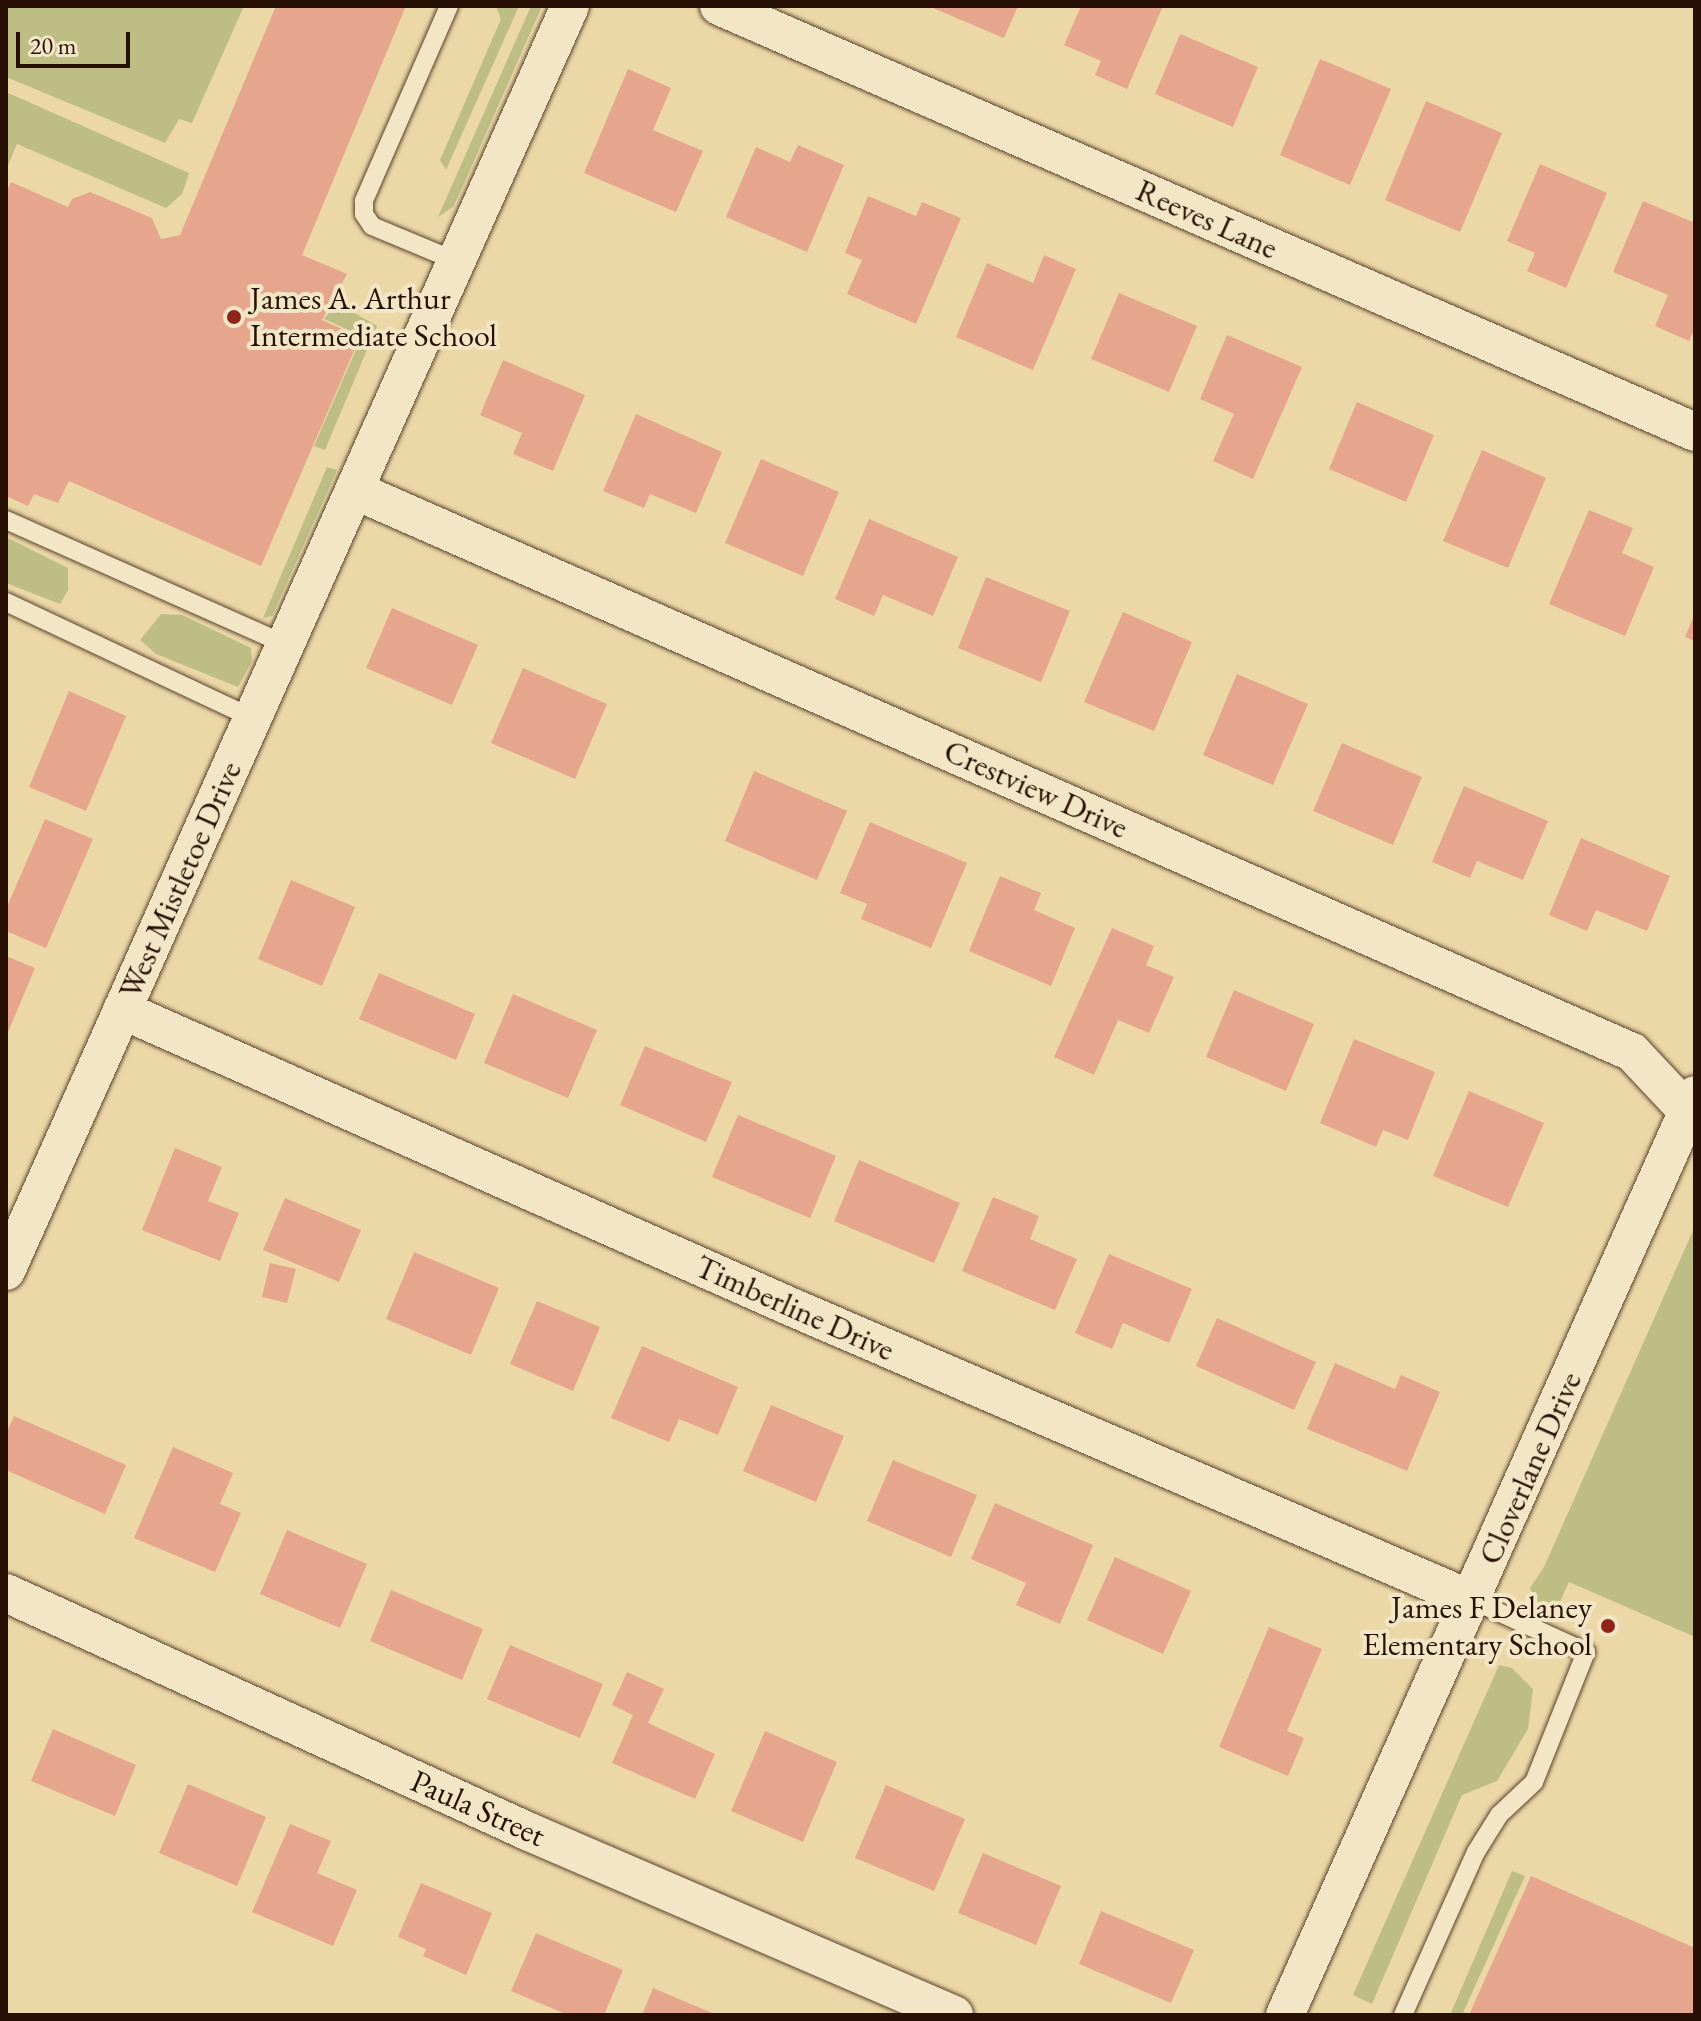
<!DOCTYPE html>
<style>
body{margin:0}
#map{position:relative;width:1701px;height:2021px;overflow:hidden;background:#ecd8a7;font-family:"EB Garamond",serif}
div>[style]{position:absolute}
.green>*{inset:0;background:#bdbd84}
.building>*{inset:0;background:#e5a68d}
.roads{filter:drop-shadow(0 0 2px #58422c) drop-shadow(0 0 2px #58422c)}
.lane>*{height:18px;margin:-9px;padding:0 9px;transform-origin:9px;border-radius:9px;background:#f3e6c6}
.street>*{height:38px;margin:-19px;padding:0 19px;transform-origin:19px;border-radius:19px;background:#f3e6c6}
.dots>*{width:22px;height:22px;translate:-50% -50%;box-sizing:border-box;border:4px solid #f3e6c6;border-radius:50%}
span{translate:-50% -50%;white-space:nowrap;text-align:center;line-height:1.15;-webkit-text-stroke:8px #f3e6c6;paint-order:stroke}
.street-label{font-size:32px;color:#271003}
.poi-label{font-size:32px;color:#271003}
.left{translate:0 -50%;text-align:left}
.right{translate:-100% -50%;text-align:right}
.frame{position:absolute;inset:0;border:8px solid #271003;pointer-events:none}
.scale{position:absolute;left:16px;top:32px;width:114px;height:36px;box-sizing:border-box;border:4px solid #271003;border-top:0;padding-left:10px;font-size:24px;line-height:28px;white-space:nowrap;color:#271003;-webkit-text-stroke:6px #f3e6c6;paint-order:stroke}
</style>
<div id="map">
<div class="green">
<div style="clip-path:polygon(6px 6px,244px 6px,192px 123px,179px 119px,165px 143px,6px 77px)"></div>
<div style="clip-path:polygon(496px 6px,519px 6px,446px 170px,440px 160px,501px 19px)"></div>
<div style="clip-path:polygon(531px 6px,542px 6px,462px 188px,453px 207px,438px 217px)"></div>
<div style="clip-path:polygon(6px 92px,189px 173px,182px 194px,166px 208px,17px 144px,6px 170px)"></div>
<div style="clip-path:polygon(337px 303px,377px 326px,325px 450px,314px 446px,362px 336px,324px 319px)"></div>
<div style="clip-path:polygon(327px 467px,337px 470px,272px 616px,263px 618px)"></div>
<div style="clip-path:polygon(6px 537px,68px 568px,68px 590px,60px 604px,6px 583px)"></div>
<div style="clip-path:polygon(161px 614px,182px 615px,251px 648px,252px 661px,238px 687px,156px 654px,140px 640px)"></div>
<div style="clip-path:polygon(1695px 1226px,1695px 1637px,1569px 1582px,1554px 1615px,1539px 1608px,1530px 1588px,1544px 1567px)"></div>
<div style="clip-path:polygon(1499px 1665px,1512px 1668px,1533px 1689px,1528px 1729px,1497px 1781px,1462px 1795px,1372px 2004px,1353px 1995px)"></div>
<div style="clip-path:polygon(1512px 1871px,1525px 1876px,1462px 2015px,1450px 2015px)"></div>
</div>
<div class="building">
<div style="clip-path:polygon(276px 6px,406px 6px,302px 255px,347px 274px,322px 320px,360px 337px,261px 566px,69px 481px,58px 503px,34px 494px,28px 506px,6px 496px,6px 193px,11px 182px,68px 207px,72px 199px,90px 192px,152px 218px,161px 239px,180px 235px)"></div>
<div style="clip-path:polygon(928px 6px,1018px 6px,1004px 38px)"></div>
<div style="clip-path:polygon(1081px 6px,1163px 6px,1127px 89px,1095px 75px,1101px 61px,1064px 45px)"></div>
<div style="clip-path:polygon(1180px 34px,1258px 67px,1233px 127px,1155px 94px)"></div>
<div style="clip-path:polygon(1320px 59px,1391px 89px,1350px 185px,1280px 155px)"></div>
<div style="clip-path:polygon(628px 69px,671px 88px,653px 130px,703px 151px,676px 212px,584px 173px)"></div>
<div style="clip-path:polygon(1426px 101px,1502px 133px,1460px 232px,1385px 200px)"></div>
<div style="clip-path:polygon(798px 145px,844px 165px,807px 252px,726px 217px,756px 147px,790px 162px)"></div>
<div style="clip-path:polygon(1540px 164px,1607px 193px,1566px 288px,1527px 271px,1535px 253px,1507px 241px)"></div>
<div style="clip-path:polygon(868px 196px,916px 216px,922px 202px,961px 218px,916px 324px,847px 294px,862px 260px,845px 253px)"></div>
<div style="clip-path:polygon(1643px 201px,1695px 223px,1695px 328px,1689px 341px,1655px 326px,1668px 295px,1613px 272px)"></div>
<div style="clip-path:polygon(1044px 255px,1076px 269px,1033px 370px,956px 337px,987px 263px,1033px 283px)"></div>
<div style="clip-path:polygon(1119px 293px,1197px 326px,1169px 392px,1091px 359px)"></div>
<div style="clip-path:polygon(1227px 335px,1302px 367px,1253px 479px,1213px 461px,1234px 414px,1200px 399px)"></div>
<div style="clip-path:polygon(503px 360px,585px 395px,553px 471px,513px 454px,522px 433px,480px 415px)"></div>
<div style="clip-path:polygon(1357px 402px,1434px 435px,1406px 502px,1329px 469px)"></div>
<div style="clip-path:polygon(636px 414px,722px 452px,696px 513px,650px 494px,644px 508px,603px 491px)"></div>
<div style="clip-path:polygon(1482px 450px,1546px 478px,1508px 568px,1443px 541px)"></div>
<div style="clip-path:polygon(761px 459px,839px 492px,803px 576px,725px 543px)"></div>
<div style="clip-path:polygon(1589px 510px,1633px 528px,1622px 553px,1654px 567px,1625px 636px,1549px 604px)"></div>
<div style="clip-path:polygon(869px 519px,958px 557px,933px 616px,883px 595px,874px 616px,835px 599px)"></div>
<div style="clip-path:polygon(986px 577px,1070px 611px,1041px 682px,958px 648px)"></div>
<div style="clip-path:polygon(392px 608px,478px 645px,452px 705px,366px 668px)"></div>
<div style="clip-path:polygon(1123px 612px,1192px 642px,1154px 731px,1084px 702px)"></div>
<div style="clip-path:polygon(1695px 613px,1695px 641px,1685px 637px)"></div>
<div style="clip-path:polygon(523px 668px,607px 704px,575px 779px,491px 743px)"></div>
<div style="clip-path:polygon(1237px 674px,1308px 704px,1273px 785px,1203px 755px)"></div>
<div style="clip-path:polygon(69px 691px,126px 716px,86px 811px,29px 787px)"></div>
<div style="clip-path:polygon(1342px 743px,1422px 777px,1393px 845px,1313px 811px)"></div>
<div style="clip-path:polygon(754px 771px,847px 811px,817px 880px,725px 841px)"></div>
<div style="clip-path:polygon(1464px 786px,1548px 821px,1523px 880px,1477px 861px,1470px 878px,1432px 862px)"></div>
<div style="clip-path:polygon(45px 819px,93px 839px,46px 948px,6px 931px,6px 909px)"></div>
<div style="clip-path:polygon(870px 822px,967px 863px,931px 948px,861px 919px,867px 904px,840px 893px)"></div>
<div style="clip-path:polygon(1581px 838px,1670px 876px,1647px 931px,1596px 910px,1587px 931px,1549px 915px)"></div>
<div style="clip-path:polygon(1000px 876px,1041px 893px,1034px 910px,1075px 928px,1051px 986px,969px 951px)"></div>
<div style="clip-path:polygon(291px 880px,355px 907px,322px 986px,258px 959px)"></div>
<div style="clip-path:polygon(1112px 928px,1154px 946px,1146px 965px,1174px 977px,1149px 1033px,1118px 1020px,1094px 1075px,1054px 1057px)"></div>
<div style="clip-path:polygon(6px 956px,35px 968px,6px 1037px)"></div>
<div style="clip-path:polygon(379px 973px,475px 1014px,456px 1060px,359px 1019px)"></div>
<div style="clip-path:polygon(1234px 990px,1314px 1024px,1286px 1091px,1206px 1057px)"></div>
<div style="clip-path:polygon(513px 994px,597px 1030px,568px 1098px,484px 1063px)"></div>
<div style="clip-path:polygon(1354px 1039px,1435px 1072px,1408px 1140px,1383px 1130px,1376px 1147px,1320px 1123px)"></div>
<div style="clip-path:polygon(645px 1046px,732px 1082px,706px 1142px,620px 1105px)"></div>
<div style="clip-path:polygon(1469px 1091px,1544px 1123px,1508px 1207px,1433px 1176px)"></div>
<div style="clip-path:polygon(738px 1115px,836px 1156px,810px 1218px,712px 1177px)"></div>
<div style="clip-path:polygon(175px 1148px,222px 1167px,208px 1201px,239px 1213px,220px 1261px,142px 1230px)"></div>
<div style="clip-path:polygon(859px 1160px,960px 1203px,934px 1263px,834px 1221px)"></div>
<div style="clip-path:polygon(993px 1197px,1039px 1216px,1030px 1239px,1077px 1259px,1055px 1310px,962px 1271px)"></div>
<div style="clip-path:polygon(285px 1198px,361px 1230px,339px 1282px,263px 1250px)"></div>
<div style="clip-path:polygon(414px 1252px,499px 1288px,471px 1355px,386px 1319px)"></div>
<div style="clip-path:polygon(1109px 1254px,1192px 1289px,1169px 1343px,1123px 1323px,1112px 1349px,1075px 1333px)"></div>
<div style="clip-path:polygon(270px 1263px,296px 1269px,287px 1303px,262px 1297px)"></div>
<div style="clip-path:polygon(537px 1301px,600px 1327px,573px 1391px,510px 1364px)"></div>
<div style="clip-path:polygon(1217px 1318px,1316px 1362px,1294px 1410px,1196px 1366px)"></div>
<div style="clip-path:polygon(642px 1346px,738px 1387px,718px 1435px,679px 1419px,669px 1442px,611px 1418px)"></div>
<div style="clip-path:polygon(1335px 1363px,1395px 1389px,1401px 1375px,1440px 1392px,1407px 1471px,1307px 1429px)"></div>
<div style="clip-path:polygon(771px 1405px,844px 1436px,816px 1502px,743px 1471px)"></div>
<div style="clip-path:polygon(14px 1416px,126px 1465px,105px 1514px,6px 1470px,6px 1434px)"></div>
<div style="clip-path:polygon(173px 1447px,233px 1473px,220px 1504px,241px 1513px,215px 1572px,134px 1538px)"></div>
<div style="clip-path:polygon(893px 1460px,977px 1495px,951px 1557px,867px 1521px)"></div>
<div style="clip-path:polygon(995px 1503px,1093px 1545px,1060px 1624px,1016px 1605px,1026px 1583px,971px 1559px)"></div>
<div style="clip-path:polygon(287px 1530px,367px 1564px,340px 1628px,260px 1594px)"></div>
<div style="clip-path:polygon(1115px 1557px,1191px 1591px,1163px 1654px,1087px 1620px)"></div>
<div style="clip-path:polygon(391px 1590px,483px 1629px,462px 1680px,370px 1641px)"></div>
<div style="clip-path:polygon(1269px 1627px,1322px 1649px,1287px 1731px,1304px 1738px,1288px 1776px,1219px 1747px)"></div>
<div style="clip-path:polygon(510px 1645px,603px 1684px,580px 1738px,487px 1699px)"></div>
<div style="clip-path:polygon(627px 1672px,664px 1689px,648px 1723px,715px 1754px,695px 1799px,612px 1763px,633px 1715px,612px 1705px)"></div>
<div style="clip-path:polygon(53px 1729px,136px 1765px,115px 1816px,31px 1781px)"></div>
<div style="clip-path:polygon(765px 1731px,837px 1762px,803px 1842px,731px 1811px)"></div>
<div style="clip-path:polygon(188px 1784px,266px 1817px,237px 1886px,159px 1853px)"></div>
<div style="clip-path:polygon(886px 1785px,965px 1819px,934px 1891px,855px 1858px)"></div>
<div style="clip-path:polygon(290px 1824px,331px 1841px,317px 1873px,357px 1890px,333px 1946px,252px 1912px)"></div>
<div style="clip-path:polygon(983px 1853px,1061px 1886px,1036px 1945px,958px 1913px)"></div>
<div style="clip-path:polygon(1531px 1876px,1695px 1948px,1695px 2015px,1469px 2015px)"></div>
<div style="clip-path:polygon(421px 1883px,492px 1913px,466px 1975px,423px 1956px,426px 1949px,398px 1937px)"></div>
<div style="clip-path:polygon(1101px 1911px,1194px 1950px,1171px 2003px,1079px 1964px)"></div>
<div style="clip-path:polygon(536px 1933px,623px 1970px,604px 2015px,568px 2015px,511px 1991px)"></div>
<div style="clip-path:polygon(653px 1988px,717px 2015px,642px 2015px)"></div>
</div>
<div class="roads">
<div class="lane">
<div style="left:449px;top:6px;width:213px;rotate:113.6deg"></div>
<div style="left:364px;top:201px;width:13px;rotate:90deg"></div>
<div style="left:364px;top:214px;width:14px;rotate:56deg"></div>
<div style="left:372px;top:226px;width:91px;rotate:22.6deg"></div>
<div style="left:6px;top:520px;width:305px;rotate:24deg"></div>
<div style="left:6px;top:602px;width:272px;rotate:25.2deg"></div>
<div style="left:1403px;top:2015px;width:179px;rotate:-65.9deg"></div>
<div style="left:1476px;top:1852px;width:44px;rotate:-58.1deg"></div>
<div style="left:1499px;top:1815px;width:48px;rotate:-43.3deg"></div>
<div style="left:1534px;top:1782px;width:140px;rotate:-68.2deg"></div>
<div style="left:1586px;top:1652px;width:125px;rotate:-155.5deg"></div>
</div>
<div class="street">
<div style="left:719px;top:6px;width:1065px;rotate:23.58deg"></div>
<div style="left:354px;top:490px;width:1396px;rotate:23.74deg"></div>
<div style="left:1632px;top:1052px;width:92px;rotate:46.8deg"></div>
<div style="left:122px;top:1010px;width:730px;rotate:23.93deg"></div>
<div style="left:789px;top:1306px;width:744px;rotate:23.29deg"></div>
<div style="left:6px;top:1271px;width:1385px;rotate:-65.97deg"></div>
<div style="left:6px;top:1593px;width:573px;rotate:24.55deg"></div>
<div style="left:527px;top:1831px;width:465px;rotate:23.3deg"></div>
<div style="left:1285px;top:2015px;width:1007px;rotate:-65.98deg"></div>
</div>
</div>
<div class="dots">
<div style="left:234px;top:317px;background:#8f2418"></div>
<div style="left:1608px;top:1626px;background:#8f2418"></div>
</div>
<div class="street-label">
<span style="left:1207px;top:219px;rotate:24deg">Reeves Lane</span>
<span style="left:1036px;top:789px;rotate:24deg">Crestview Drive</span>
<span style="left:180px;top:880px;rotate:-66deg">West Mistletoe Drive</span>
<span style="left:795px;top:1308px;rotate:24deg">Timberline Drive</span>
<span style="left:1530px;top:1468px;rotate:-66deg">Cloverlane Drive</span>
<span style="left:478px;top:1808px;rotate:24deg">Paula Street</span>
</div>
<div class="poi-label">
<span class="left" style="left:250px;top:317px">James A. Arthur<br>Intermediate School</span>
<span class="right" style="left:1592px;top:1626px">James F Delaney<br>Elementary School</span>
</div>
<div class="frame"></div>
<div class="scale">20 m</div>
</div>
